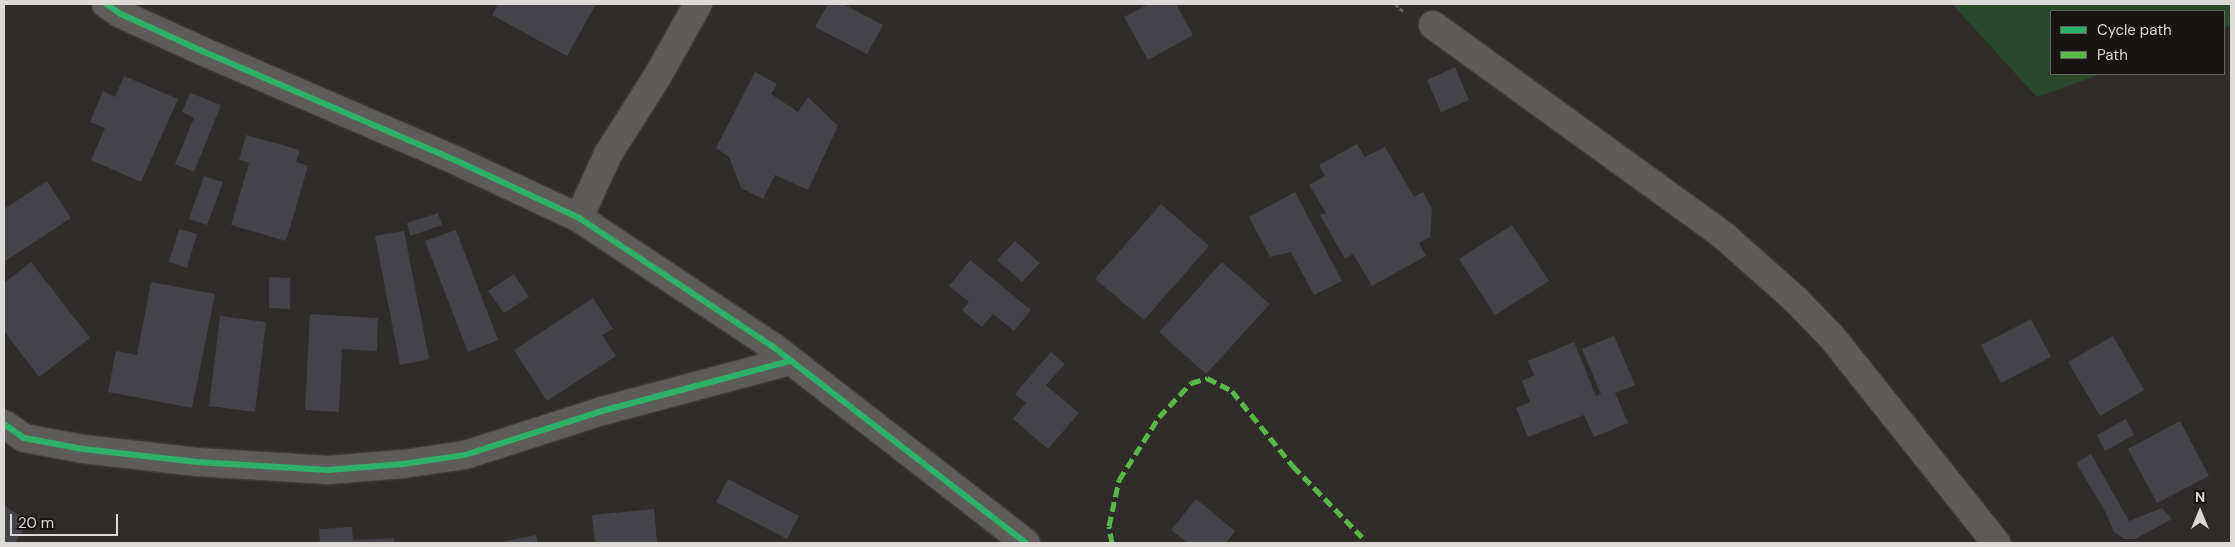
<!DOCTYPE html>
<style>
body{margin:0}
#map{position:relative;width:2235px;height:547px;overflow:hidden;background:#2f2c29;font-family:"DM Sans",sans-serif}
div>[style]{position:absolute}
.green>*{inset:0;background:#294a2a}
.building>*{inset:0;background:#45434a}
.path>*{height:3px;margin-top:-1.5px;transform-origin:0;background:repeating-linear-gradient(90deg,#64625f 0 4px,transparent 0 6.5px)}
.roads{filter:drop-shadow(0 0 1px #4a4845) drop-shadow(0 0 1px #4a4845)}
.minor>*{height:28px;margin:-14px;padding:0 14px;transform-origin:14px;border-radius:14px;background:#5e5c59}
.quiet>*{height:5px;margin-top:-2.5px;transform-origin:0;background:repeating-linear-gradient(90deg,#58b947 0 10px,transparent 0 15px)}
.cycleway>*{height:6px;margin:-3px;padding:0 3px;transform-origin:3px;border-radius:3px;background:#2db169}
span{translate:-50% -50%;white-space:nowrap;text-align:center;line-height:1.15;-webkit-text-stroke:4.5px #171512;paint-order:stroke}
.frame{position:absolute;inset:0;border:5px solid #ddd9d6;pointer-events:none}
.legend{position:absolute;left:2050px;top:10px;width:175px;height:65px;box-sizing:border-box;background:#171512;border:1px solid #666360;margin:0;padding:6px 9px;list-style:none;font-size:15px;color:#ddd9d6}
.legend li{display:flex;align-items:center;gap:10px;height:25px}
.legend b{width:25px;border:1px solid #666360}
.north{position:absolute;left:2175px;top:487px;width:50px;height:50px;-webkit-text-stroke:4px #171512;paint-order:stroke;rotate:0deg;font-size:14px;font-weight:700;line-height:20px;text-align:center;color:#ddd9d6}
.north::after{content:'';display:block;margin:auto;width:18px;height:22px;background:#ddd9d6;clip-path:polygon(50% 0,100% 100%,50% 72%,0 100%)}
.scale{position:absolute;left:10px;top:514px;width:108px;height:22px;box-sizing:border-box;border:2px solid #ddd9d6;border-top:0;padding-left:6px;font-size:15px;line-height:18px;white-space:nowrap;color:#ddd9d6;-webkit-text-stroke:4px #171512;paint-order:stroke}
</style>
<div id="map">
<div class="green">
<div style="clip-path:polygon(1952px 4px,2231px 4px,2231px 25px,2224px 28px,2224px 11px,2051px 11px,2051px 74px,2101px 74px,2037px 97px)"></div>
</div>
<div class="building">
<div style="clip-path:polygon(498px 4px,596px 4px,567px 56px,492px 15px)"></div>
<div style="clip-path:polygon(828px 4px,843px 4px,883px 25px,867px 54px,815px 27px)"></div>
<div style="clip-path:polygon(1149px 4px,1176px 4px,1193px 35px,1148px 60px,1124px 17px)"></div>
<div style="clip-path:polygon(1455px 67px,1469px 100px,1441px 112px,1427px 80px)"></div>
<div style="clip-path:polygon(755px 72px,777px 84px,771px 94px,798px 112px,808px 97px,838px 126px,808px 190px,775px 175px,763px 199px,741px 188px,729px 157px,716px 148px)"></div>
<div style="clip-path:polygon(124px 76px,178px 99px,141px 182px,91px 160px,105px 128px,90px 122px,103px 91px,115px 97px)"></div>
<div style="clip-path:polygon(190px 93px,221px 105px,194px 172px,175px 164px,194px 118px,182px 112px)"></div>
<div style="clip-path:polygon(246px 135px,300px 150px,296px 162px,308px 166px,286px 241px,231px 225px,249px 163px,239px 160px)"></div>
<div style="clip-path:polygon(1357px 144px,1365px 157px,1385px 147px,1414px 197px,1423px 192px,1432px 209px,1430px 237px,1419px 243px,1426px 256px,1372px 286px,1353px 254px,1345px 259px,1320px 215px,1326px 213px,1309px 185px,1325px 176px,1319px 165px)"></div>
<div style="clip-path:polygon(204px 176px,223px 182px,207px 225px,189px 219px)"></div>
<div style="clip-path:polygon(47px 181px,71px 218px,4px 262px,4px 209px)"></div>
<div style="clip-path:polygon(1295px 192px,1342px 281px,1314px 295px,1291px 252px,1270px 257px,1249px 217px)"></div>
<div style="clip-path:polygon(1161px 204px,1209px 246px,1144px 320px,1095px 279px)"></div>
<div style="clip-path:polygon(438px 213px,442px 225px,410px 236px,407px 223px)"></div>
<div style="clip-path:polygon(1512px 225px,1549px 281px,1495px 315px,1459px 259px)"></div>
<div style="clip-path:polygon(179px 229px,197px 234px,187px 268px,169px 262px)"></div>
<div style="clip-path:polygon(456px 230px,498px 340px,468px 352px,425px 241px)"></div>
<div style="clip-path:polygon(404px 231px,429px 359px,400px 365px,375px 236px)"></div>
<div style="clip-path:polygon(1015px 241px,1040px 263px,1022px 282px,997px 260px)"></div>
<div style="clip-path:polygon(970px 260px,1031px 310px,1014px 331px,993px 314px,982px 327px,962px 310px,969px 302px,949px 286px)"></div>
<div style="clip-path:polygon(31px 262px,90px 338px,39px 377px,4px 331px,4px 283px)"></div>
<div style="clip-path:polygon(1222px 262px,1270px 304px,1206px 374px,1159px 332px)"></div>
<div style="clip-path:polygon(514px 274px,529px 297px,504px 313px,488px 291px)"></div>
<div style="clip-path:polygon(269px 277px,290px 278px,290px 309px,269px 308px)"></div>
<div style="clip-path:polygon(151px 282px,215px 294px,192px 408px,108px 392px,116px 351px,137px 355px)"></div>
<div style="clip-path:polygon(593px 298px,613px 329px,602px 335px,616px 356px,547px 401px,514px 350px)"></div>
<div style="clip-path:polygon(310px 314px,378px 318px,377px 351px,342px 349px,339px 412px,305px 410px)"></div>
<div style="clip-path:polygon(220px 316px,266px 322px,255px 412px,209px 406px)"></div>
<div style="clip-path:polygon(2031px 319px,2051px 357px,2001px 383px,1981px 345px)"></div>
<div style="clip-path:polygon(1614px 336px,1635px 385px,1615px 393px,1628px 423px,1594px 437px,1584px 415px,1528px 437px,1516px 408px,1530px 402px,1522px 381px,1534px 375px,1528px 361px,1574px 342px,1596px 396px,1601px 394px,1582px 349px)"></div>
<div style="clip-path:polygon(2113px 336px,2144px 390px,2100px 416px,2068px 362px)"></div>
<div style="clip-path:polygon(1051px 352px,1065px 364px,1046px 385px,1079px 413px,1048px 449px,1013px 419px,1026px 403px,1015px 394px)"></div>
<div style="clip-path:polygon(2126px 419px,2134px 435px,2105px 451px,2097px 435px)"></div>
<div style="clip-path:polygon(2180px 421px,2209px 476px,2157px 503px,2128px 449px)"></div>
<div style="clip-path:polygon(2091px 454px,2129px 521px,2162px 508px,2172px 519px,2135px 539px,2125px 539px,2114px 532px,2105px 511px,2076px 463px)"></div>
<div style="clip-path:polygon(728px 479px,799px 516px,787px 539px,716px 502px)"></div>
<div style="clip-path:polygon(1196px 499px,1235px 531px,1226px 543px,1188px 543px,1171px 530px)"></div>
<div style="clip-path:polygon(4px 505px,28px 522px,15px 543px,4px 543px)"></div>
<div style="clip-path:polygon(654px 509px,657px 543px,595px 543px,592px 515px)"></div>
<div style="clip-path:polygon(352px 527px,353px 540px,394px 538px,394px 543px,320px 543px,319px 529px)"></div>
<div style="clip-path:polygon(536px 535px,538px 543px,502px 543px,502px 542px)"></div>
</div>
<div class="path">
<div style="left:1395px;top:4px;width:13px;rotate:42deg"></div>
</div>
<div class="roads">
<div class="minor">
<div style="left:106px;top:4px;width:18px;rotate:34deg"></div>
<div style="left:121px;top:14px;width:89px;rotate:24.6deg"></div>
<div style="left:202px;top:51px;width:278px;rotate:23.3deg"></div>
<div style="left:457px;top:161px;width:135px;rotate:25deg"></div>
<div style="left:579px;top:218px;width:232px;rotate:33.6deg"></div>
<div style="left:772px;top:346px;width:321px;rotate:37.8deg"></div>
<div style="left:1433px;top:25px;width:359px;rotate:35.9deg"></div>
<div style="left:1724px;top:236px;width:95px;rotate:41.6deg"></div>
<div style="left:1795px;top:299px;width:52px;rotate:45.8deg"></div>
<div style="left:1831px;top:336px;width:265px;rotate:51.4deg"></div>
<div style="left:579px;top:218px;width:70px;rotate:-65.6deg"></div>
<div style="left:608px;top:154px;width:91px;rotate:-57.5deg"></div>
<div style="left:657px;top:77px;width:84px;rotate:-60.7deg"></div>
<div style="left:4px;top:424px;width:24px;rotate:35deg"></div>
<div style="left:24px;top:438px;width:60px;rotate:10.6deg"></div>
<div style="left:83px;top:449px;width:115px;rotate:6.5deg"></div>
<div style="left:197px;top:462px;width:131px;rotate:3.5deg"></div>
<div style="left:328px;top:470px;width:75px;rotate:-4.6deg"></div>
<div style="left:403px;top:464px;width:63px;rotate:-8.3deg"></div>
<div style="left:465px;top:455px;width:144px;rotate:-17.8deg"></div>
<div style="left:602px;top:411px;width:195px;rotate:-14.9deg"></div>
</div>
</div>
<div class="quiet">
<div style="left:1112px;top:543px;width:17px;rotate:-100deg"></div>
<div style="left:1109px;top:526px;width:47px;rotate:-77.7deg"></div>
<div style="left:1119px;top:480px;width:75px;rotate:-57.6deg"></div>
<div style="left:1159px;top:417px;width:47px;rotate:-46.7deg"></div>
<div style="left:1191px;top:383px;width:17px;rotate:-17deg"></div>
<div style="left:1207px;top:378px;width:28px;rotate:27deg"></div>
<div style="left:1232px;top:391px;width:97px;rotate:50.9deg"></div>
<div style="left:1293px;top:466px;width:99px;rotate:45.8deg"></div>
</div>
<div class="cycleway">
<div style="left:106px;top:4px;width:18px;rotate:34deg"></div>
<div style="left:121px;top:14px;width:89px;rotate:24.6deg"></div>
<div style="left:202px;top:51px;width:278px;rotate:23.3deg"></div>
<div style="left:457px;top:161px;width:135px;rotate:25deg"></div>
<div style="left:579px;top:218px;width:232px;rotate:33.6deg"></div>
<div style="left:772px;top:346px;width:321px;rotate:37.8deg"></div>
<div style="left:4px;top:424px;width:24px;rotate:35deg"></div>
<div style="left:24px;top:438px;width:60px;rotate:10.6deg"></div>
<div style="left:83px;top:449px;width:115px;rotate:6.5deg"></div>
<div style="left:197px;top:462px;width:131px;rotate:3.5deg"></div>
<div style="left:328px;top:470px;width:75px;rotate:-4.6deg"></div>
<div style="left:403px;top:464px;width:63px;rotate:-8.3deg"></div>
<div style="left:465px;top:455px;width:144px;rotate:-17.8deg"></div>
<div style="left:602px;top:411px;width:195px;rotate:-14.9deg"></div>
</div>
<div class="frame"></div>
<ul class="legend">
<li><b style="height:6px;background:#2db169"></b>Cycle path</li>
<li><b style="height:6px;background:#58b947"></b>Path</li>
</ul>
<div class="north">N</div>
<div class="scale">20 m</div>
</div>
